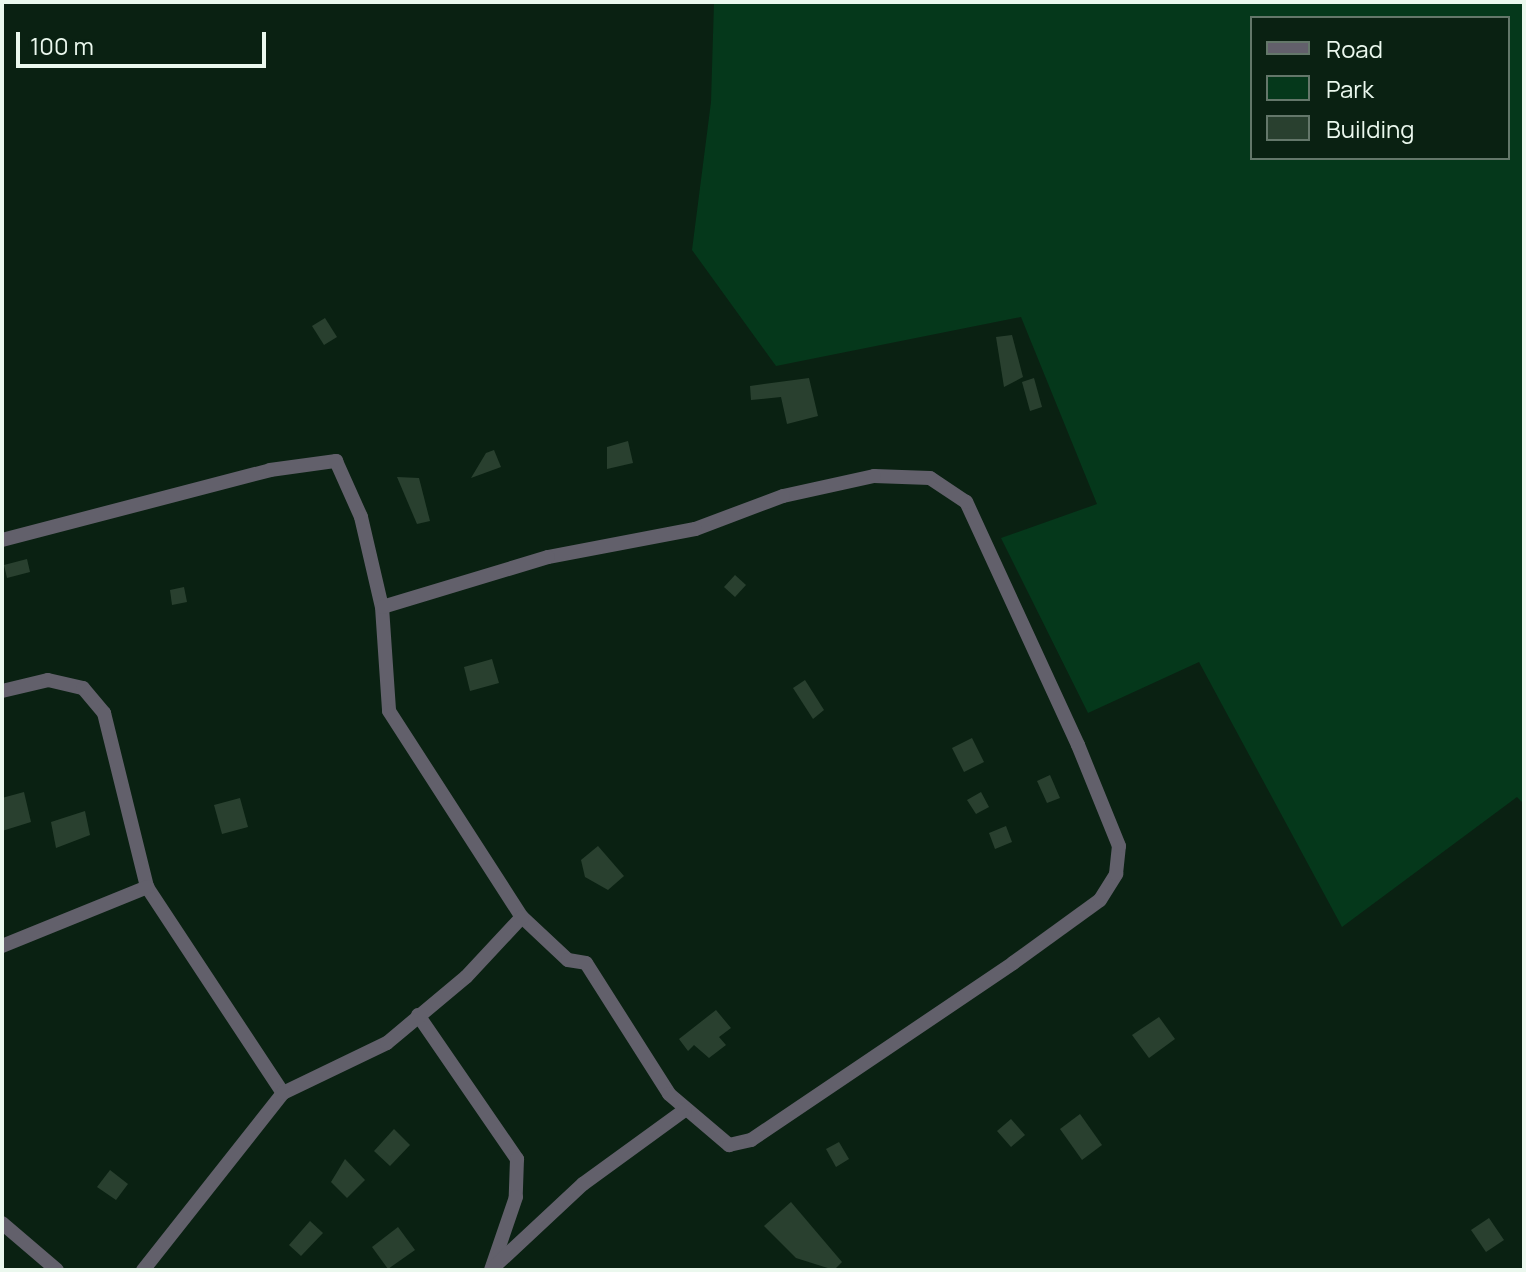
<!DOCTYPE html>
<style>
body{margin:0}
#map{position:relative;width:1526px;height:1272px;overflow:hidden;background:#0a2112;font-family:Manrope,sans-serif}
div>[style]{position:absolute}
.green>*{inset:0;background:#05381b}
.building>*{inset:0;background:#29402f}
.street>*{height:14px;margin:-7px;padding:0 7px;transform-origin:7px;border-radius:7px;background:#62606b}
span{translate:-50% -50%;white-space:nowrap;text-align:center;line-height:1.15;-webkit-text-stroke:6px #0a2112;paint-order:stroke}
.frame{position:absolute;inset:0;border:4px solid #ebf8ee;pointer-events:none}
.legend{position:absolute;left:1250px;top:16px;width:260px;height:144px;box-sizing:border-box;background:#0a2112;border:2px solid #64776a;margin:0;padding:10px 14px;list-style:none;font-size:24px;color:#ebf8ee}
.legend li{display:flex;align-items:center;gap:16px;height:40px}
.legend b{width:40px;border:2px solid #64776a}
.scale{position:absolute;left:16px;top:32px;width:250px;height:36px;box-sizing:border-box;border:4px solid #ebf8ee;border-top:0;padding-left:10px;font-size:24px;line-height:28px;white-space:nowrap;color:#ebf8ee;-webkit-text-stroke:6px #0a2112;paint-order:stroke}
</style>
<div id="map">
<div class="green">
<div style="clip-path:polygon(evenodd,714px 2px,1524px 2px,1524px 804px,1517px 797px,1342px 927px,1199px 662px,1088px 713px,1001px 538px,1097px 504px,1021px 317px,776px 366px,692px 250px,711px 102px,714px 2px,1252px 18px,1508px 18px,1508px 158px,1252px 158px,1252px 18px)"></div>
</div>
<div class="building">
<div style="clip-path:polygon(325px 318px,337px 337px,324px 345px,312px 326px)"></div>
<div style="clip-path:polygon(1012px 335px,1023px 377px,1004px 387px,996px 337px)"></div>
<div style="clip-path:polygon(809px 378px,818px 416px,787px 424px,781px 397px,751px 400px,750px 386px)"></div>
<div style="clip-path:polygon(1034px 378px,1042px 407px,1030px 411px,1022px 382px)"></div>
<div style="clip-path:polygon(628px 441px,633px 463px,607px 469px,607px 447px)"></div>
<div style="clip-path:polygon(494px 450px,501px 467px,471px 478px,486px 453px)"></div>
<div style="clip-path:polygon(397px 477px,419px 478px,430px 521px,417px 524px)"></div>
<div style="clip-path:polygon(27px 559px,30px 572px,7px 578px,4px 565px)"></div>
<div style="clip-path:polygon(735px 575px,746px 585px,735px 597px,724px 587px)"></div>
<div style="clip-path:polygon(184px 587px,187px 602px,172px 605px,170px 590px)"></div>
<div style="clip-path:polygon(492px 659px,499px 683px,470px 691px,464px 667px)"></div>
<div style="clip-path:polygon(805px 680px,824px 710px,813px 719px,793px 688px)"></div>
<div style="clip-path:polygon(972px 738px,984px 762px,964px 772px,952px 748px)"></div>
<div style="clip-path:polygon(1050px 775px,1060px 798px,1047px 803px,1037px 781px)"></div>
<div style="clip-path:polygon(24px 792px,31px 822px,2px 831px,2px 798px)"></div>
<div style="clip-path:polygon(981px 792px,989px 807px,976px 814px,967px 800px)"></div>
<div style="clip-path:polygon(240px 798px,248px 827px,222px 834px,214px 805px)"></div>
<div style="clip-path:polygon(85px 811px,90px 835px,56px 848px,51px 822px)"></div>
<div style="clip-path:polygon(1006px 826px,1012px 842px,995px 849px,989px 833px)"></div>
<div style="clip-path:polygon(598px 846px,624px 876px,608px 890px,585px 877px,581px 860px)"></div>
<div style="clip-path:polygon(716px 1010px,731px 1028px,719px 1037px,726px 1045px,709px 1058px,694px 1045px,688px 1051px,679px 1039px)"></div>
<div style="clip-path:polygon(1159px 1017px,1175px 1039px,1149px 1058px,1132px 1035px)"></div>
<div style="clip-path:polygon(1080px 1114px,1102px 1145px,1082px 1160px,1060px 1129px)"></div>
<div style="clip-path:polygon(1011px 1119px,1025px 1135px,1011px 1147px,997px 1131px)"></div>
<div style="clip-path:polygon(394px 1129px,410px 1145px,390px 1166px,374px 1151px)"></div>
<div style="clip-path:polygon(839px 1142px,849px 1159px,836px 1167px,826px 1149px)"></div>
<div style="clip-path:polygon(345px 1159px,365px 1180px,347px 1198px,331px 1182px)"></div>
<div style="clip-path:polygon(110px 1170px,128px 1184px,116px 1200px,97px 1187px)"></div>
<div style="clip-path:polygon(791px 1202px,842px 1262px,834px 1270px,796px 1258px,764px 1226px)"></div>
<div style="clip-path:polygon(1489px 1218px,1504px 1240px,1486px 1252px,1471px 1230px)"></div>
<div style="clip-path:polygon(310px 1221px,323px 1233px,301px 1256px,289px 1245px)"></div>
<div style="clip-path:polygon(398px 1227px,415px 1250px,388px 1269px,372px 1247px)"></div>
</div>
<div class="street">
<div style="left:2px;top:540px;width:277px;rotate:-14.6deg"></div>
<div style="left:270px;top:470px;width:67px;rotate:-7.8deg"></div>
<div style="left:336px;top:461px;width:61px;rotate:65.9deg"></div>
<div style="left:361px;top:517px;width:92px;rotate:76.9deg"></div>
<div style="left:382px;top:607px;width:104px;rotate:86.1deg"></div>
<div style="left:389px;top:711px;width:245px;rotate:57.2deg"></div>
<div style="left:522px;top:917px;width:63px;rotate:43.1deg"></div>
<div style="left:568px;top:960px;width:18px;rotate:9deg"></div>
<div style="left:586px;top:963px;width:155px;rotate:57.6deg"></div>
<div style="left:669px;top:1094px;width:79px;rotate:40.4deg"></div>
<div style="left:729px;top:1145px;width:23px;rotate:-13deg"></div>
<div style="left:751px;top:1140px;width:316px;rotate:-34deg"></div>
<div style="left:1013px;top:963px;width:107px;rotate:-35.9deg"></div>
<div style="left:1100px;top:900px;width:31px;rotate:-58deg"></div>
<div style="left:1116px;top:874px;width:28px;rotate:-84deg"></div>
<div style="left:1119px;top:846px;width:109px;rotate:-112.1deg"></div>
<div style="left:1078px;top:745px;width:268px;rotate:-114.7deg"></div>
<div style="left:966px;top:502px;width:43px;rotate:-146.3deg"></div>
<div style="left:930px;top:478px;width:56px;rotate:-178deg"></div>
<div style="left:874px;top:476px;width:93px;rotate:167.6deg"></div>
<div style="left:783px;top:496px;width:94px;rotate:159.4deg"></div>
<div style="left:695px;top:529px;width:150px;rotate:169.2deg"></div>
<div style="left:548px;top:557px;width:173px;rotate:163.2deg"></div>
<div style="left:2px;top:691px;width:47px;rotate:-13.4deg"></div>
<div style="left:48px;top:680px;width:36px;rotate:13deg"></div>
<div style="left:83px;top:688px;width:33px;rotate:50deg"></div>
<div style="left:104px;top:713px;width:179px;rotate:76.1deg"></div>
<div style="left:147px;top:887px;width:247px;rotate:56.6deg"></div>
<div style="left:283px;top:1093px;width:226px;rotate:128.3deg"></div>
<div style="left:2px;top:946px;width:157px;rotate:-22.1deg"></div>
<div style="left:418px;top:1015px;width:175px;rotate:55.5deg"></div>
<div style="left:517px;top:1159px;width:38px;rotate:92deg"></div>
<div style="left:516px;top:1197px;width:77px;rotate:108.9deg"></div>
<div style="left:283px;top:1093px;width:115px;rotate:-25.7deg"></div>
<div style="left:387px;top:1043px;width:103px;rotate:-39.9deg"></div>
<div style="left:466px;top:977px;width:82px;rotate:-47deg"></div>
<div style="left:2px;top:1223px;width:72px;rotate:40.5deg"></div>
<div style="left:496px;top:1265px;width:119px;rotate:-43deg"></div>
<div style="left:583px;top:1184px;width:126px;rotate:-36deg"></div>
</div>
<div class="frame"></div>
<ul class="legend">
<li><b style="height:10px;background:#62606b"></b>Road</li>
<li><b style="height:22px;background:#05381b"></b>Park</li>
<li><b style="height:22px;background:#29402f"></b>Building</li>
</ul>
<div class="scale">100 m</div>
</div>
